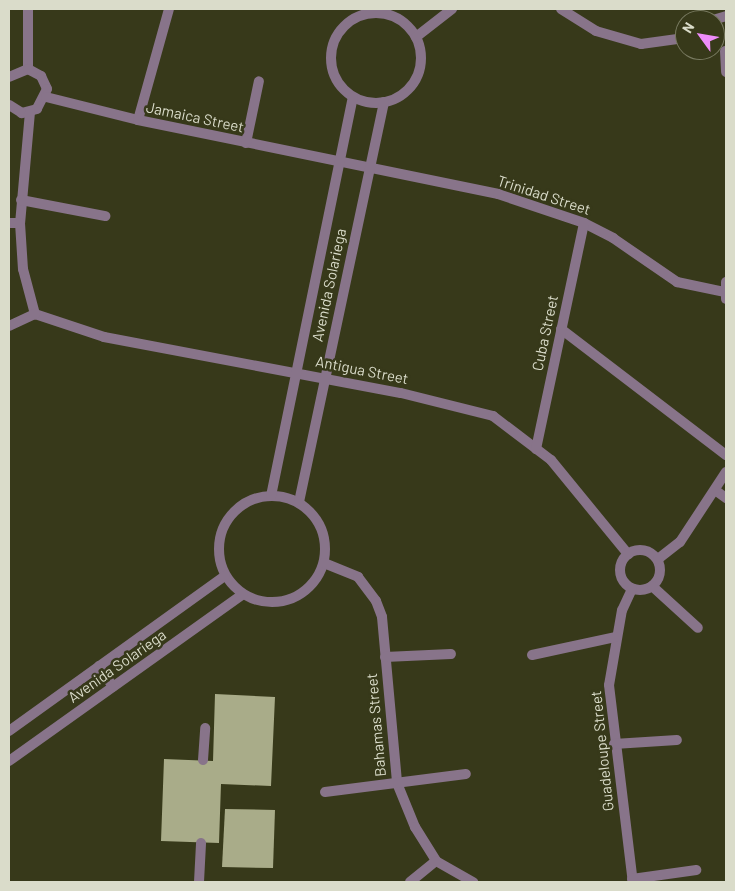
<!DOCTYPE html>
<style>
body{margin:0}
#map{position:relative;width:735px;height:891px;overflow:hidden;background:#37391a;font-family:Barlow,sans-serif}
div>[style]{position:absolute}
.building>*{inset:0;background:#a9ac89}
.service>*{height:10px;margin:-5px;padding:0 5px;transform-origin:5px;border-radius:5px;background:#88748a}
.minor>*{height:10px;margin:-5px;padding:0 5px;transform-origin:5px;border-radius:5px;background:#88748a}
.minor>.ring{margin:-5px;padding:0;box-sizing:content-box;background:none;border:10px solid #88748a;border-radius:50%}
span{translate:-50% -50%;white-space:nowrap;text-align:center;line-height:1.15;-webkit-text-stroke:5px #37391a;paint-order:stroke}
.street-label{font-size:15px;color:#dadcca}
.frame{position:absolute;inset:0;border:10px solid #dadcca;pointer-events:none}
.north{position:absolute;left:675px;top:10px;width:50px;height:50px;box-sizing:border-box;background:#37391a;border:1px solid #787a60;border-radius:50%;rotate:302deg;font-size:14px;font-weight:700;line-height:20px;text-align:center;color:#dadcca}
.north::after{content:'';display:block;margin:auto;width:18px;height:22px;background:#ed8cf9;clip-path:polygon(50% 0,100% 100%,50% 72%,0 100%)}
</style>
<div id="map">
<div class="building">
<div style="clip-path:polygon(215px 694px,275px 697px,271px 786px,221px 784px,219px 843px,161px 841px,164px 759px,213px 761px)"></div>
<div style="clip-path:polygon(225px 809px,275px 810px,273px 868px,222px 867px)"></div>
</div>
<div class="service">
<div style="left:203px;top:760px;width:32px;rotate:-86deg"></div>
<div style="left:199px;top:882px;width:39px;rotate:-87deg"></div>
</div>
<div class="minor">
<div style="left:28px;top:9px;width:60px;rotate:90deg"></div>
<div style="left:561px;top:9px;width:41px;rotate:32.2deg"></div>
<div style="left:596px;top:31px;width:47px;rotate:16.1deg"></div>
<div style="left:641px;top:44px;width:44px;rotate:-7.8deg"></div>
<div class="ring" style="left:331px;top:13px;width:80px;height:80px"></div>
<div style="left:713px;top:20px;width:14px;rotate:-17deg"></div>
<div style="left:416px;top:37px;width:46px;rotate:-37.9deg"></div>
<div style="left:725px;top:51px;width:21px;rotate:87deg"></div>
<div style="left:9px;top:77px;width:21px;rotate:-23deg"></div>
<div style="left:28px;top:69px;width:15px;rotate:28deg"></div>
<div style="left:41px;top:76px;width:14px;rotate:65deg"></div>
<div style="left:47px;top:89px;width:22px;rotate:117deg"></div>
<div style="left:37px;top:109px;width:16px;rotate:165deg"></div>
<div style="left:22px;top:113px;width:15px;rotate:-148deg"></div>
<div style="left:46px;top:97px;width:95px;rotate:14deg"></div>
<div style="left:138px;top:120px;width:368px;rotate:11.6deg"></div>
<div style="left:498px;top:194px;width:91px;rotate:18.6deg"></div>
<div style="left:584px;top:223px;width:33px;rotate:27deg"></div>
<div style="left:613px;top:238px;width:78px;rotate:34.5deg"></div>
<div style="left:677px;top:282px;width:48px;rotate:12deg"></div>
<div style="left:30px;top:112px;width:111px;rotate:95.1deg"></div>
<div style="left:20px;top:223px;width:46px;rotate:86.3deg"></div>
<div style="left:23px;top:269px;width:47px;rotate:75.1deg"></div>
<div style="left:138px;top:120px;width:115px;rotate:-74.4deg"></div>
<div style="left:246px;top:143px;width:63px;rotate:-78.2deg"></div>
<div style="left:21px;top:200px;width:86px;rotate:10.8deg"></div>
<div style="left:9px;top:223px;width:11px"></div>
<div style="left:726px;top:282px;width:17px;rotate:90deg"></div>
<div style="left:35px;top:314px;width:73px;rotate:18.4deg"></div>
<div style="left:104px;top:337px;width:302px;rotate:10.7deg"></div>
<div style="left:401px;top:393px;width:95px;rotate:14deg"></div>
<div style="left:493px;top:416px;width:73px;rotate:37.2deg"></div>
<div style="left:551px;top:460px;width:122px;rotate:50.7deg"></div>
<div style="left:9px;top:326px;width:29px;rotate:-25deg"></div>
<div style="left:561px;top:329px;width:208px;rotate:37.4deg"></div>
<div style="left:536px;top:449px;width:231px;rotate:-78deg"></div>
<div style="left:715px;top:490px;width:14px;rotate:36deg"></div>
<div class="ring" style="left:219px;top:496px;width:96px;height:96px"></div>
<div style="left:271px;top:496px;width:407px;rotate:-78.4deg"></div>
<div style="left:299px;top:502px;width:409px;rotate:-78deg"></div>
<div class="ring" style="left:620px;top:550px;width:30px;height:30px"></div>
<div style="left:658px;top:559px;width:28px;rotate:-38deg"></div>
<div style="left:680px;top:542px;width:84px;rotate:-56.7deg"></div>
<div style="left:324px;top:563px;width:37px;rotate:22deg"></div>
<div style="left:358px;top:577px;width:30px;rotate:53deg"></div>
<div style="left:376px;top:601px;width:17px;rotate:69deg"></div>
<div style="left:382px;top:617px;width:167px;rotate:84.8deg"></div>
<div style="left:397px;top:783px;width:48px;rotate:67.8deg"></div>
<div style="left:415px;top:827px;width:40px;rotate:58deg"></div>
<div style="left:436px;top:861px;width:43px;rotate:29.6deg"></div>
<div style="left:652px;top:586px;width:62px;rotate:42.4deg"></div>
<div style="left:632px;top:589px;width:23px;rotate:115deg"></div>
<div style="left:622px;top:610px;width:76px;rotate:99.8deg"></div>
<div style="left:609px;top:685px;width:198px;rotate:83.1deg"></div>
<div style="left:532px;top:655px;width:86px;rotate:-12.1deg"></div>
<div style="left:385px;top:657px;width:66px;rotate:-2.6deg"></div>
<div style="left:99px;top:666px;width:25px;rotate:56deg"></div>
<div style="left:9px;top:731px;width:266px;rotate:-35.7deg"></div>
<div style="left:614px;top:744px;width:63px;rotate:-3.6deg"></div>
<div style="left:9px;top:761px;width:287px;rotate:-35.5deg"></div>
<div style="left:325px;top:792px;width:142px;rotate:-7.3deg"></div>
<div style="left:632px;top:879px;width:65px;rotate:-8deg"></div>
<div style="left:410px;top:882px;width:33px;rotate:-39deg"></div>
</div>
<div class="street-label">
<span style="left:195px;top:117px;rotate:12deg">Jamaica Street</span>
<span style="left:544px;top:195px;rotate:18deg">Trinidad Street</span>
<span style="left:329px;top:285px;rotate:-78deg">Avenida Solariega</span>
<span style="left:545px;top:333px;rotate:-78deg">Cuba Street</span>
<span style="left:362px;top:370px;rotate:11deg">Antigua Street</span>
<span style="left:117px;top:666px;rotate:-35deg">Avenida Solariega</span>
<span style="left:376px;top:725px;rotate:-95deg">Bahamas Street</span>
<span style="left:602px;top:751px;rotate:-96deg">Guadeloupe Street</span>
</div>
<div class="frame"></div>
<div class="north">N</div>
</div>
